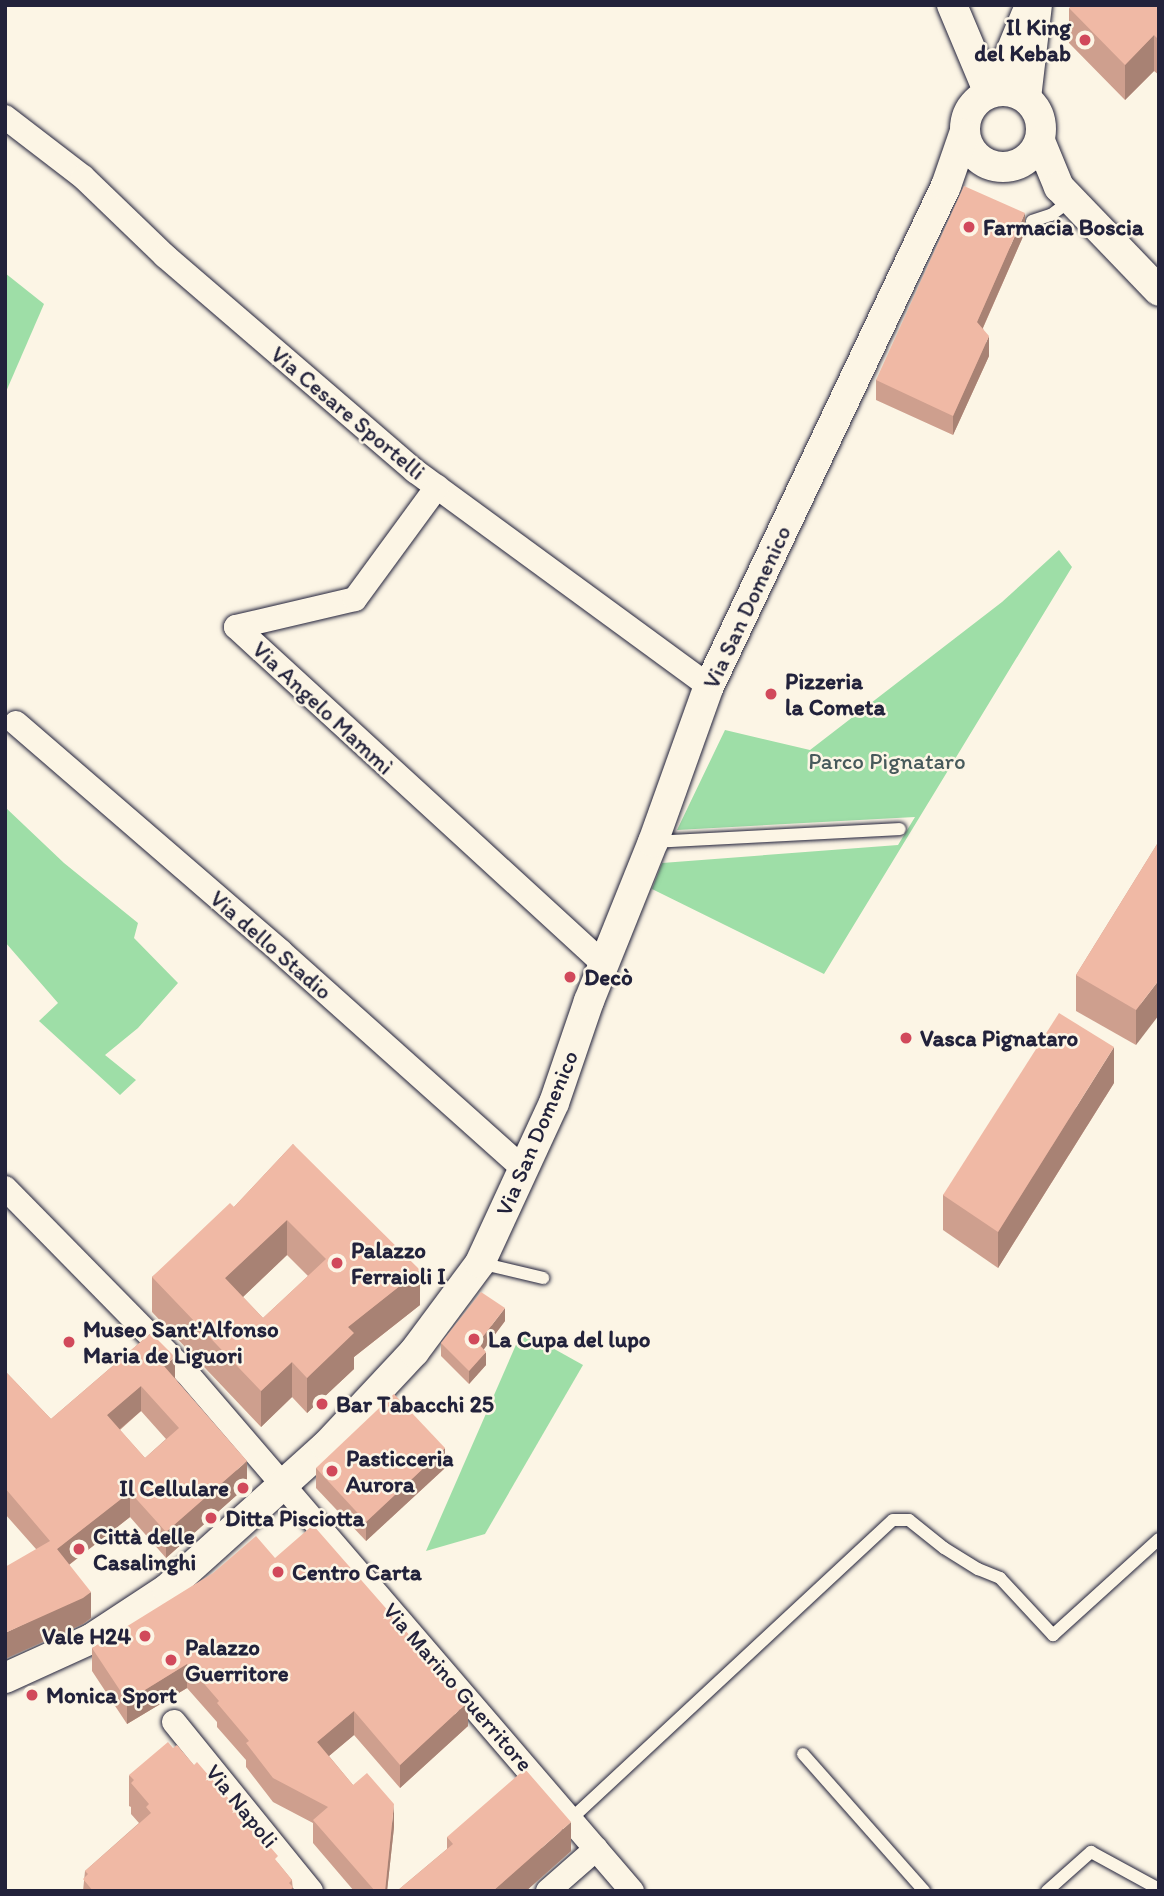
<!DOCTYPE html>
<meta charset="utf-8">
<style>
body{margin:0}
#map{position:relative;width:1164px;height:1896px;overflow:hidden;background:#fcf5e5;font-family:Itim,sans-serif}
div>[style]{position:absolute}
.green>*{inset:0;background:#9edea7}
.roads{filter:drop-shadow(0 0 2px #22223b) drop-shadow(0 0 2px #22223b)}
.service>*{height:12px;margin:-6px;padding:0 6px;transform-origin:6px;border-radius:6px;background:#fcf5e5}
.minor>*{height:24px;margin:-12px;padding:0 12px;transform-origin:12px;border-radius:12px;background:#fcf5e5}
.tertiary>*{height:30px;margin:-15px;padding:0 15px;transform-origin:15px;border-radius:15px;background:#fcf5e5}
.tertiary>.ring{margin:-15px;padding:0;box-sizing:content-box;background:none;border:30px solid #fcf5e5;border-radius:50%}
.wall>*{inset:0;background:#ce9f8e}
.shaded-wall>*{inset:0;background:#a88274}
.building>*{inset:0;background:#f0b9a5}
.dots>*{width:19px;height:19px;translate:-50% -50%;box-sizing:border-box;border:4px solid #fcf5e5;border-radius:50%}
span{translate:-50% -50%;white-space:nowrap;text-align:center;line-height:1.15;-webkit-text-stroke:5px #fcf5e5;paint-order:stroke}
.poi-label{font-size:23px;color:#22223b;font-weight:700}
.right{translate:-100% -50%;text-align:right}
.left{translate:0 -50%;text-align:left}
.street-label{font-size:23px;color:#22223b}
.park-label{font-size:23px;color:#475a5b}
.frame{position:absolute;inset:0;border:7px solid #22223b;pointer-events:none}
</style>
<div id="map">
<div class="green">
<div style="clip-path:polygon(5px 273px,44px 304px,5px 394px)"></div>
<div style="clip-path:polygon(1059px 550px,1072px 567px,824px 974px,652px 889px,662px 863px,898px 845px,915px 817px,677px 830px,725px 730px,810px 750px,1002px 602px)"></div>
<div style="clip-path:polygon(5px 807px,64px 863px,138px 923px,134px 938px,178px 983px,138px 1028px,105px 1055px,136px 1080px,120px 1095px,39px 1021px,58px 1003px,5px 942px)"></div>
<div style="clip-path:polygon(522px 1331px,583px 1365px,485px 1534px,426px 1551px)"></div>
</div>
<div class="roads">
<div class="service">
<div style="left:1032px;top:221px;width:20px;rotate:-18deg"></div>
<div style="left:1051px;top:215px;width:25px;rotate:-37deg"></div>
<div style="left:653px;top:842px;width:247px;rotate:-3deg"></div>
<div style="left:480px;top:1263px;width:65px;rotate:13.4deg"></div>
<div style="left:803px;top:1754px;width:183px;rotate:48.5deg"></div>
<div style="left:571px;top:1819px;width:439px;rotate:-42.9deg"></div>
<div style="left:893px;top:1520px;width:16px"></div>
<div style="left:909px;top:1520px;width:45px;rotate:38.7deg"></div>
<div style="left:944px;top:1548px;width:40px;rotate:32deg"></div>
<div style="left:978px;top:1569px;width:24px;rotate:22deg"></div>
<div style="left:1000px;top:1578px;width:78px;rotate:47.1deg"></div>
<div style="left:1053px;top:1635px;width:143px;rotate:-42.2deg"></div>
<div style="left:1047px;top:1891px;width:59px;rotate:-41.6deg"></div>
<div style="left:1091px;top:1852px;width:77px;rotate:28.6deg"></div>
</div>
<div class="minor">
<div style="left:5px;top:117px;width:98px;rotate:37.6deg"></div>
<div style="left:83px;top:177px;width:114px;rotate:43.9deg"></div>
<div style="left:165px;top:256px;width:330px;rotate:40.7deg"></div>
<div style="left:415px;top:471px;width:364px;rotate:36.2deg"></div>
<div style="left:236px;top:627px;width:499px;rotate:42.5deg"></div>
<div style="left:236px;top:627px;width:122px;rotate:-13.2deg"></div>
<div style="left:355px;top:599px;width:139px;rotate:-53.8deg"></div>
<div style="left:16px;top:723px;width:350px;rotate:40.8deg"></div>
<div style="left:281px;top:952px;width:326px;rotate:41.8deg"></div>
<div style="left:5px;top:1188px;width:257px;rotate:45.5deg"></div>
<div style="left:185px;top:1371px;width:686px;rotate:49.32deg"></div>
<div style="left:174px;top:1722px;width:218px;rotate:51deg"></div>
<div style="left:548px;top:1891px;width:64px;rotate:-41.2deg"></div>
</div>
<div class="tertiary">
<div style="left:952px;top:5px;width:95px;rotate:67.2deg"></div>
<div class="ring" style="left:965px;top:91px;width:46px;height:46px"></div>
<div style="left:995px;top:91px;width:82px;rotate:-67.8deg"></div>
<div style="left:1026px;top:98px;width:94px;rotate:-83.3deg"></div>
<div style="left:1040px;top:141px;width:50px;rotate:67.6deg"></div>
<div style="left:1059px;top:187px;width:144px;rotate:46.1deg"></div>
<div style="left:5px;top:1678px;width:94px;rotate:-24.4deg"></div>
<div style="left:91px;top:1639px;width:91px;rotate:-33.3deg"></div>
<div style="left:167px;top:1589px;width:214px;rotate:-42deg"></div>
<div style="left:326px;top:1446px;width:129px;rotate:-46.9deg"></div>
<div style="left:414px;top:1352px;width:111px;rotate:-53.4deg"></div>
<div style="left:480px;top:1263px;width:176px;rotate:-65.2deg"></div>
<div style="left:554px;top:1103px;width:108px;rotate:-71.1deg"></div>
<div style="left:589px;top:1001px;width:171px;rotate:-68.1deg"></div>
<div style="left:653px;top:842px;width:166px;rotate:-70.3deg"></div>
<div style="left:709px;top:686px;width:553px;rotate:-64.64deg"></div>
<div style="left:946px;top:186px;width:55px;rotate:-70.9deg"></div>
</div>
</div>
<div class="wall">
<div style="clip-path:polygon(1159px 5px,1159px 75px,1154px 71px,1125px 100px,1069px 43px,1069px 8px)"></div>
<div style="clip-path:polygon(1025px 232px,983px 328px,989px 356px,953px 435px,876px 400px,876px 380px)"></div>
<div style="clip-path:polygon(1159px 841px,1136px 1045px,1076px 1011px,1076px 975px)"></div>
<div style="clip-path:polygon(1114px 1083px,998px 1268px,943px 1230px,943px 1195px)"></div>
<div style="clip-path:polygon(evenodd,293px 1144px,420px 1305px,354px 1357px,354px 1369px,307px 1413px,292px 1397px,261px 1427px,152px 1312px,152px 1277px,234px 1207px,293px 1144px,287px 1255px,308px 1276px,263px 1318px,243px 1297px,287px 1255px)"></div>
<div style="clip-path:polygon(505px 1321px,484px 1349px,486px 1365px,469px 1384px,441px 1356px,441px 1343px)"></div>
<div style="clip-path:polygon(evenodd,151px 1333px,175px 1378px,247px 1486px,166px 1558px,130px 1517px,69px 1565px,91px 1618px,83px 1624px,36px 1549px,5px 1514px,5px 1371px,51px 1419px,151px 1333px,141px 1411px,166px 1439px,145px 1458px,120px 1430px,141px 1411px)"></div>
<div style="clip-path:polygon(316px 1468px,445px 1468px,366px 1541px,316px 1488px)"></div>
<div style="clip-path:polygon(275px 1558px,468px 1726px,400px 1788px,354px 1735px,329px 1756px,353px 1785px,394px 1827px,387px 1891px,354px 1891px,313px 1843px,313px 1823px,273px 1802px,246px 1767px,246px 1760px,217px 1727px,217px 1722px,187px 1688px,127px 1724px,92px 1671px,92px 1648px)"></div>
<div style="clip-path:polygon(129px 1775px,278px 1863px,292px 1880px,293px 1891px,83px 1891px,85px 1871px,139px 1823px,131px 1814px,131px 1807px,129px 1806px)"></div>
<div style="clip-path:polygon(447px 1837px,571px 1851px,526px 1891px,397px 1891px,447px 1849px)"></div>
</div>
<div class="shaded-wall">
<div style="clip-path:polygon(1154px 35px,1154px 71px,1125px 100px,1125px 65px)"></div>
<div style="clip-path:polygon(1025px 213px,1025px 232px,977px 341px,977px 322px)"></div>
<div style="clip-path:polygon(989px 336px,989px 356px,953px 435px,953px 416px)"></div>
<div style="clip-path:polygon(1159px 980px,1159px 1015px,1136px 1045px,1136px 1010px)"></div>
<div style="clip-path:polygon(1114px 1047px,1114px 1083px,998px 1268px,998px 1232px)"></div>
<div style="clip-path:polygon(287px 1220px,287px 1255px,225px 1314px,225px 1278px)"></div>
<div style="clip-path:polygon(420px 1270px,420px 1305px,354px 1357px,354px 1369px,307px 1413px,307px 1378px,348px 1327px)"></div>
<div style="clip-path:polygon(505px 1308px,505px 1321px,478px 1357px,478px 1343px)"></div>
<div style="clip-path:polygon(486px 1352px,486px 1365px,469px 1384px,469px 1371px)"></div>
<div style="clip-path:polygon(175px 1357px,175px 1382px,164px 1366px)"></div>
<div style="clip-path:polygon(292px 1362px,292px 1397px,261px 1427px,261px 1391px)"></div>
<div style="clip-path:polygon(141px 1386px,141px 1411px,107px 1440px,107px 1415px)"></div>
<div style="clip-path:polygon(445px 1448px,445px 1468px,366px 1541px,366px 1522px)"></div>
<div style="clip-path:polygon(247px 1461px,247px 1486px,166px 1558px,166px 1532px)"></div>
<div style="clip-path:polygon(130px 1492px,130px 1517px,57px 1574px,57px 1549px)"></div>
<div style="clip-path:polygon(91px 1592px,91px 1618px,83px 1624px,5px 1659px,5px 1633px)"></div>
<div style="clip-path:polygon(187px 1664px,187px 1688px,127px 1724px,127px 1701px)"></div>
<div style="clip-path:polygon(468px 1702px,468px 1726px,400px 1788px,400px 1765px)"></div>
<div style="clip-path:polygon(354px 1711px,354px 1735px,317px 1766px,317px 1742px)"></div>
<div style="clip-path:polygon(394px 1804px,394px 1827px,387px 1891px,385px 1891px)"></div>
<div style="clip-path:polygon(571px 1822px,571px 1851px,526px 1891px,493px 1891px)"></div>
</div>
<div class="building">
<div style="clip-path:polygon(1072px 5px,1159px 5px,1159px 40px,1154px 35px,1125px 65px,1069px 8px)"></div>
<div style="clip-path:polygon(964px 186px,1025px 213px,977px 322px,989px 336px,953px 416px,876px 380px)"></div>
<div style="clip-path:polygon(1159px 841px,1159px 980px,1136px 1010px,1076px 975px)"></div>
<div style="clip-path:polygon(1059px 1013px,1114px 1047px,998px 1232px,943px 1195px)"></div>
<div style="clip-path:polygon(evenodd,293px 1144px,420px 1270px,348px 1327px,354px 1333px,307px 1378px,292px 1362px,261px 1391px,152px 1277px,230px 1203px,234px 1207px,293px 1144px,287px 1220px,326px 1259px,263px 1318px,225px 1278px,287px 1220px)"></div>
<div style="clip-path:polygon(481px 1292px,505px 1308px,478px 1343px,486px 1352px,469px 1371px,441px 1343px)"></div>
<div style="clip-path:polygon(evenodd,151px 1333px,175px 1357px,164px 1366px,247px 1461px,166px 1532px,130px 1492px,57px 1549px,91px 1592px,83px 1598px,5px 1633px,5px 1567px,50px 1541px,5px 1488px,5px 1371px,51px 1419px,151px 1333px,141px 1386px,179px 1428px,145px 1458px,107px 1415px,141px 1386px)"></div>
<div style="clip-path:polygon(394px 1394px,445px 1448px,366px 1522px,316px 1468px)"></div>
<div style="clip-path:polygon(313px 1525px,468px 1702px,400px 1765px,354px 1711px,317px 1742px,353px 1785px,367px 1773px,394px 1804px,385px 1891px,375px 1891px,313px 1820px,328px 1807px,273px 1778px,246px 1743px,249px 1741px,217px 1703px,219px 1701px,187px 1664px,127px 1701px,92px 1648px,213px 1573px,256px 1536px,275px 1558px)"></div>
<div style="clip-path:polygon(168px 1742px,173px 1748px,177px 1745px,194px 1765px,197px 1762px,278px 1856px,275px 1859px,292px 1880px,289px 1883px,293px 1887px,290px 1890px,290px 1891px,93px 1891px,83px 1879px,88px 1874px,85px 1871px,151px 1813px,146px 1807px,149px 1804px,131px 1783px,134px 1780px,129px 1775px)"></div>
<div style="clip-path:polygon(525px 1769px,571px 1822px,493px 1891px,397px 1891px,453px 1844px,447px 1837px)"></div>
</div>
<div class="dots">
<div style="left:1085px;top:40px;background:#d1495b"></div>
<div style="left:969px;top:227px;background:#d1495b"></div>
<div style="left:771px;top:694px;background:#d1495b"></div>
<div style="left:570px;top:977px;background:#d1495b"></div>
<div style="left:906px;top:1038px;background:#d1495b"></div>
<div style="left:337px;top:1263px;background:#d1495b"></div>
<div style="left:474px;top:1339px;background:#d1495b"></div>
<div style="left:69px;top:1342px;background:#d1495b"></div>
<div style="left:322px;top:1404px;background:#d1495b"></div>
<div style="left:332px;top:1471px;background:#d1495b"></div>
<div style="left:243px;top:1488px;background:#d1495b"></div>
<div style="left:211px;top:1518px;background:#d1495b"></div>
<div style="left:79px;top:1549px;background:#d1495b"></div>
<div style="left:278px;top:1572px;background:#d1495b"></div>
<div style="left:145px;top:1636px;background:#d1495b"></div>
<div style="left:171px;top:1660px;background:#d1495b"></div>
<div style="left:32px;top:1695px;background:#d1495b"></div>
</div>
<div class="poi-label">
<span class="right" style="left:1071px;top:40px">Il King<br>del Kebab</span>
<span class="left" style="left:983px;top:227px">Farmacia Boscia</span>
<span class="left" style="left:785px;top:694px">Pizzeria<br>la Cometa</span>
<span class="left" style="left:584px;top:977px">Decò</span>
<span class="left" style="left:920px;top:1038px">Vasca Pignataro</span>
<span class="left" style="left:351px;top:1263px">Palazzo<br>Ferraioli I</span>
<span class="left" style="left:83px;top:1342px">Museo Sant'Alfonso<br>Maria de Liguori</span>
<span class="left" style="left:488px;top:1339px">La Cupa del lupo</span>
<span class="left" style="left:336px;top:1404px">Bar Tabacchi 25</span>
<span class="left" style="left:346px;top:1471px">Pasticceria<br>Aurora</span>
<span class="right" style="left:229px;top:1488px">Il Cellulare</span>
<span class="left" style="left:225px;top:1518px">Ditta Pisciotta</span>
<span class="left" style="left:93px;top:1549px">Città delle<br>Casalinghi</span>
<span class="left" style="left:292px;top:1572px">Centro Carta</span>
<span class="right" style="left:131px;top:1636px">Vale H24</span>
<span class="left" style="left:185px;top:1660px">Palazzo<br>Guerritore</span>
<span class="left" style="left:46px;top:1695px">Monica Sport</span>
</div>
<div class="street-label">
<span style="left:348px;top:413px;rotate:40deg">Via Cesare Sportelli</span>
<span style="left:747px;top:607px;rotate:-65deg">Via San Domenico</span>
<span style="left:323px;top:708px;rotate:43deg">Via Angelo Mammì</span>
<span style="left:271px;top:945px;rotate:41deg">Via dello Stadio</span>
<span style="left:537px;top:1133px;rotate:-67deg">Via San Domenico</span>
<span style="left:458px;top:1687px;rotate:49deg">Via Marino Guerritore</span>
<span style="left:242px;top:1806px;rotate:51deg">Via Napoli</span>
</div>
<div class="park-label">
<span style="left:887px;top:761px">Parco Pignataro</span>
</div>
<div class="frame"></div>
</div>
